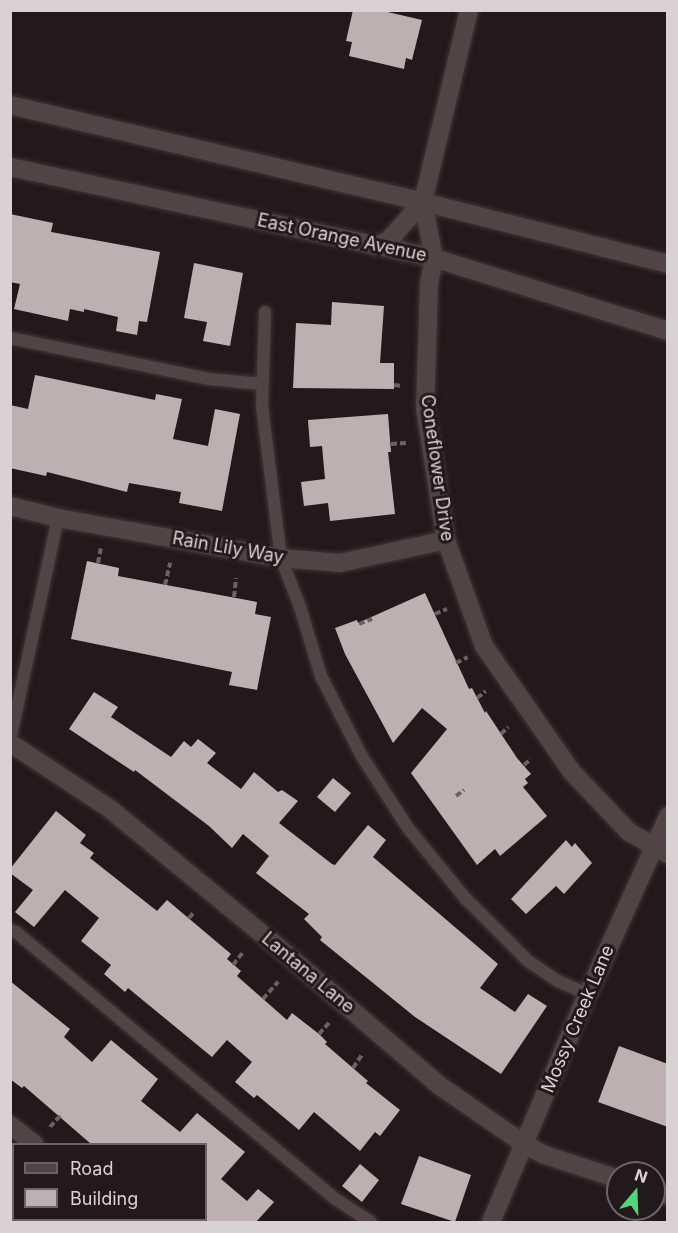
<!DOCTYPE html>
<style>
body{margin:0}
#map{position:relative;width:678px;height:1233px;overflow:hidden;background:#23191c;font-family:Inter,sans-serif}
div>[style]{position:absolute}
.building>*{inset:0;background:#bdb0b3}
.path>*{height:4px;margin-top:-2px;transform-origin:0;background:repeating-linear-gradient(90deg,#6a6164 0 6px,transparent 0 9px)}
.roads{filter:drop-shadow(0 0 2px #3d3638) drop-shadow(0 0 2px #3d3638)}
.service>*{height:12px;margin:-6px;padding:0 6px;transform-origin:6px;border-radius:6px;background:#504447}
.minor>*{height:18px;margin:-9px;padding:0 9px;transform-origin:9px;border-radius:9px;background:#504447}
.tertiary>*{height:18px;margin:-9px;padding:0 9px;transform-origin:9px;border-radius:9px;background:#504447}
span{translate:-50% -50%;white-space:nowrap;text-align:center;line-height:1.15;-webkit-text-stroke:6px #23191c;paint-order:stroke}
.street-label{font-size:18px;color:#d9d2d4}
.frame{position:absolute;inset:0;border:12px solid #d9d2d4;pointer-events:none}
.legend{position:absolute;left:12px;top:1143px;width:195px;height:78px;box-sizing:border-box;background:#23191c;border:2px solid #6c6366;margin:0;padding:8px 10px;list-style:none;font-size:18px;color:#d9d2d4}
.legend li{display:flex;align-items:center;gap:12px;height:30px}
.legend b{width:30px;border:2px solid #6c6366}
.north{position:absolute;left:606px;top:1161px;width:60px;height:60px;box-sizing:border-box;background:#23191c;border:2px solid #6c6366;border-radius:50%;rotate:19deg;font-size:16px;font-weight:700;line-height:24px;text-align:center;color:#d9d2d4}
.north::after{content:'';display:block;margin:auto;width:21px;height:27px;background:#4fd675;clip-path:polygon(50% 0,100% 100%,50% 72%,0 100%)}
</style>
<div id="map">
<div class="building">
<div style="clip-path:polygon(353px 10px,379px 10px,422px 20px,412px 60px,406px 58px,404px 69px,349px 56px,352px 42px,346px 41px)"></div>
<div style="clip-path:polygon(10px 214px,53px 223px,51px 232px,160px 252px,147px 322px,139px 321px,137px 335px,116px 331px,118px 317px,84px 309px,84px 312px,70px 309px,68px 321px,14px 309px,20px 284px,10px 282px)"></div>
<div style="clip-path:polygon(194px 263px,243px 273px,230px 346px,203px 341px,207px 322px,184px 318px)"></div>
<div style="clip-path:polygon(332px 302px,384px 306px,380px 363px,394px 363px,394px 389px,293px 388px,296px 323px,331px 325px)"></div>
<div style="clip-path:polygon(35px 375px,155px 400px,156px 394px,182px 399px,173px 439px,208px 446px,215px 409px,240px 414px,222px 511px,179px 503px,181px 492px,129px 483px,127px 492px,47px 472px,46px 476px,10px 468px,10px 405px,28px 409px)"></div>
<div style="clip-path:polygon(388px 414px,391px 452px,388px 452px,395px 514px,330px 521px,328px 503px,304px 506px,301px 482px,325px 479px,322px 446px,310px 447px,308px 420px)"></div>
<div style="clip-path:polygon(87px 561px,119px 568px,118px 576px,257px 602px,255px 614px,271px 617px,257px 690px,229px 685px,232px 672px,71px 639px)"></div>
<div style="clip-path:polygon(425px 593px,469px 689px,472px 688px,485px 713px,486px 711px,517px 758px,531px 774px,525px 779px,528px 783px,523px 787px,547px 816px,500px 856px,495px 849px,477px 865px,411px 773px,447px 729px,422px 708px,393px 743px,345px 654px,335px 628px,357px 620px,358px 623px)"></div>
<div style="clip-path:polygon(94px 692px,118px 707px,111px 717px,171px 757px,184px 741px,191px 747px,198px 739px,216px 753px,207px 763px,241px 789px,254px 772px,278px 792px,282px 790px,298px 801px,279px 823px,332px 864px,335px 865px,368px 825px,386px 840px,373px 857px,498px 964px,480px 988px,515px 1012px,528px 994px,547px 1006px,501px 1074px,415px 1017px,320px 940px,322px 937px,304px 919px,309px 914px,256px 873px,269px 856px,243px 834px,232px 848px,209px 826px,135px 770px,134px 772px,69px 729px)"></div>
<div style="clip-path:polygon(333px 778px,351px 793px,335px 812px,317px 797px)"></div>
<div style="clip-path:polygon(56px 811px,86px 835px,80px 843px,94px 853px,90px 858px,157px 911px,167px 900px,231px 954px,227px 959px,241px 971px,237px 976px,287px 1020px,292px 1013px,319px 1034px,327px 1042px,325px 1044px,368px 1081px,366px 1083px,400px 1110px,380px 1136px,375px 1132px,360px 1151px,314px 1112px,299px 1130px,257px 1095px,254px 1098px,235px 1082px,252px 1062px,227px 1040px,212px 1057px,128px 988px,125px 992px,104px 974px,111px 965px,81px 941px,99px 918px,65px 890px,34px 927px,15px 912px,33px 890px,10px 873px,10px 869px)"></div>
<div style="clip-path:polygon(566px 840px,572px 847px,575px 843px,592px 863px,564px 894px,556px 886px,526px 914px,511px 899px)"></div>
<div style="clip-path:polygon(10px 981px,70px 1029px,64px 1037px,92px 1062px,111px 1040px,158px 1079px,141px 1101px,180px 1132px,197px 1113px,245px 1152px,221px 1179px,247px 1201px,258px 1189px,274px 1202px,256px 1222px,206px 1222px,206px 1144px,91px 1144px,24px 1086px,22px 1088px,10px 1079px)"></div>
<div style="clip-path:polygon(619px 1046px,668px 1064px,668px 1127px,598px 1102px)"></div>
<div style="clip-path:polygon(419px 1156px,471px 1175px,455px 1222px,401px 1204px)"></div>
<div style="clip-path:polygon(360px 1164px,379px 1180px,362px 1202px,342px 1186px)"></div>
</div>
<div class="path">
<div style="left:394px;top:385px;width:9px;rotate:6deg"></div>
<div style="left:391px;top:444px;width:15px;rotate:-4deg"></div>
<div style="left:98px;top:563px;width:15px;rotate:-79deg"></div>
<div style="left:165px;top:585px;width:23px;rotate:-77deg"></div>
<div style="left:234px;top:597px;width:19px;rotate:-84deg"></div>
<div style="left:435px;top:614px;width:13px;rotate:-23deg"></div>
<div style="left:359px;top:624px;width:14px;rotate:-21deg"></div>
<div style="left:456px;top:663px;width:13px;rotate:-27deg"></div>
<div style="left:477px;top:698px;width:11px;rotate:-38deg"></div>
<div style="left:501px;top:734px;width:10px;rotate:-45deg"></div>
<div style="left:524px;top:765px;width:9px;rotate:-41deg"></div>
<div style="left:456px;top:796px;width:10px;rotate:-37deg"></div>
<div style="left:189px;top:918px;width:9px;rotate:-49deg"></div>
<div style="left:233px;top:965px;width:16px;rotate:-52deg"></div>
<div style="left:263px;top:999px;width:23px;rotate:-49deg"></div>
<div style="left:319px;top:1034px;width:15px;rotate:-48deg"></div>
<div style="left:353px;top:1068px;width:18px;rotate:-56deg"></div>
<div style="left:50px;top:1127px;width:15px;rotate:-48deg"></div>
</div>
<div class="roads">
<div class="service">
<div style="left:265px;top:312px;width:94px;rotate:91.8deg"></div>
<div style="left:262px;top:406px;width:153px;rotate:82.9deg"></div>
<div style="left:281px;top:558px;width:53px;rotate:68.8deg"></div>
<div style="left:300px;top:607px;width:72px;rotate:73.1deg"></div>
<div style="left:321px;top:676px;width:89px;rotate:63.1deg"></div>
<div style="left:361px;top:755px;width:87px;rotate:57.2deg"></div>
<div style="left:408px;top:828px;width:92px;rotate:50.8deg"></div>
<div style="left:466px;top:899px;width:88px;rotate:45deg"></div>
<div style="left:528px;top:961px;width:36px;rotate:34deg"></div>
<div style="left:558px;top:981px;width:32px;rotate:24deg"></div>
<div style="left:10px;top:338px;width:203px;rotate:11.6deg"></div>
<div style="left:209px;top:379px;width:53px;rotate:5.4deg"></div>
<div style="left:10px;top:740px;width:227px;rotate:-77.8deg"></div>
<div style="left:10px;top:930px;width:6px;rotate:18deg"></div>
<div style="left:16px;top:932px;width:418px;rotate:39.9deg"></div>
<div style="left:337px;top:1200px;width:40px;rotate:32.9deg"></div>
</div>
<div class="minor">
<div style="left:469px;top:10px;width:197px;rotate:103.5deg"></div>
<div style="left:423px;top:202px;width:57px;rotate:78.9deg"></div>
<div style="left:434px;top:258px;width:26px;rotate:101deg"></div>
<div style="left:429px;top:284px;width:124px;rotate:91.8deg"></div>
<div style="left:425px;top:408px;width:134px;rotate:81deg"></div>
<div style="left:446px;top:540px;width:113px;rotate:70.3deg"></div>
<div style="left:484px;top:646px;width:154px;rotate:55.1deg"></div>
<div style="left:572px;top:772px;width:83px;rotate:46.5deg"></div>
<div style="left:629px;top:832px;width:45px;rotate:29.4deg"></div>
<div style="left:10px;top:506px;width:49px;rotate:14deg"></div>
<div style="left:58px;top:518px;width:227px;rotate:10.2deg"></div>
<div style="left:281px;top:558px;width:59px;rotate:4.8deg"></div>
<div style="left:340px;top:563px;width:108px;rotate:-12.2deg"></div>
<div style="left:10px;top:743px;width:120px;rotate:33.4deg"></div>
<div style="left:110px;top:809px;width:210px;rotate:39.4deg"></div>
<div style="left:272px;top:942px;width:221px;rotate:40.6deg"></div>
<div style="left:440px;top:1086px;width:102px;rotate:34.6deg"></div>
<div style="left:524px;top:1144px;width:24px;rotate:28deg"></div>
<div style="left:545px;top:1155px;width:77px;rotate:18.2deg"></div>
<div style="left:10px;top:1125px;width:31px;rotate:38deg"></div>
<div style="left:654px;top:1191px;width:15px;rotate:16deg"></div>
<div style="left:125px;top:1220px;width:4px;rotate:27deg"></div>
<div style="left:491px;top:1222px;width:231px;rotate:-67.1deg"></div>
<div style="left:581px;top:1009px;width:212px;rotate:-65.7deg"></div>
</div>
<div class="tertiary">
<div style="left:10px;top:105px;width:424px;rotate:13.2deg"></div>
<div style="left:423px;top:202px;width:253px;rotate:14.2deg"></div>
<div style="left:10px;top:167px;width:434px;rotate:12.1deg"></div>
<div style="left:434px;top:258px;width:245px;rotate:17.3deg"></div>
<div style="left:375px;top:246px;width:14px;rotate:-21deg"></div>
<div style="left:388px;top:241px;width:52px;rotate:-48.1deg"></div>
</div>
</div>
<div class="street-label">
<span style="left:342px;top:238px;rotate:12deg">East Orange Avenue</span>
<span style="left:437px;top:468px;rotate:82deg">Coneflower Drive</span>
<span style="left:228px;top:548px;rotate:10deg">Rain Lily Way</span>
<span style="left:308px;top:973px;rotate:40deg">Lantana Lane</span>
<span style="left:578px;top:1019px;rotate:-67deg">Mossy Creek Lane</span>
</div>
<div class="frame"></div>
<ul class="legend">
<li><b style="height:8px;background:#504447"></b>Road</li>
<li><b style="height:16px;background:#bdb0b3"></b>Building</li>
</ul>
<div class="north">N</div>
</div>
